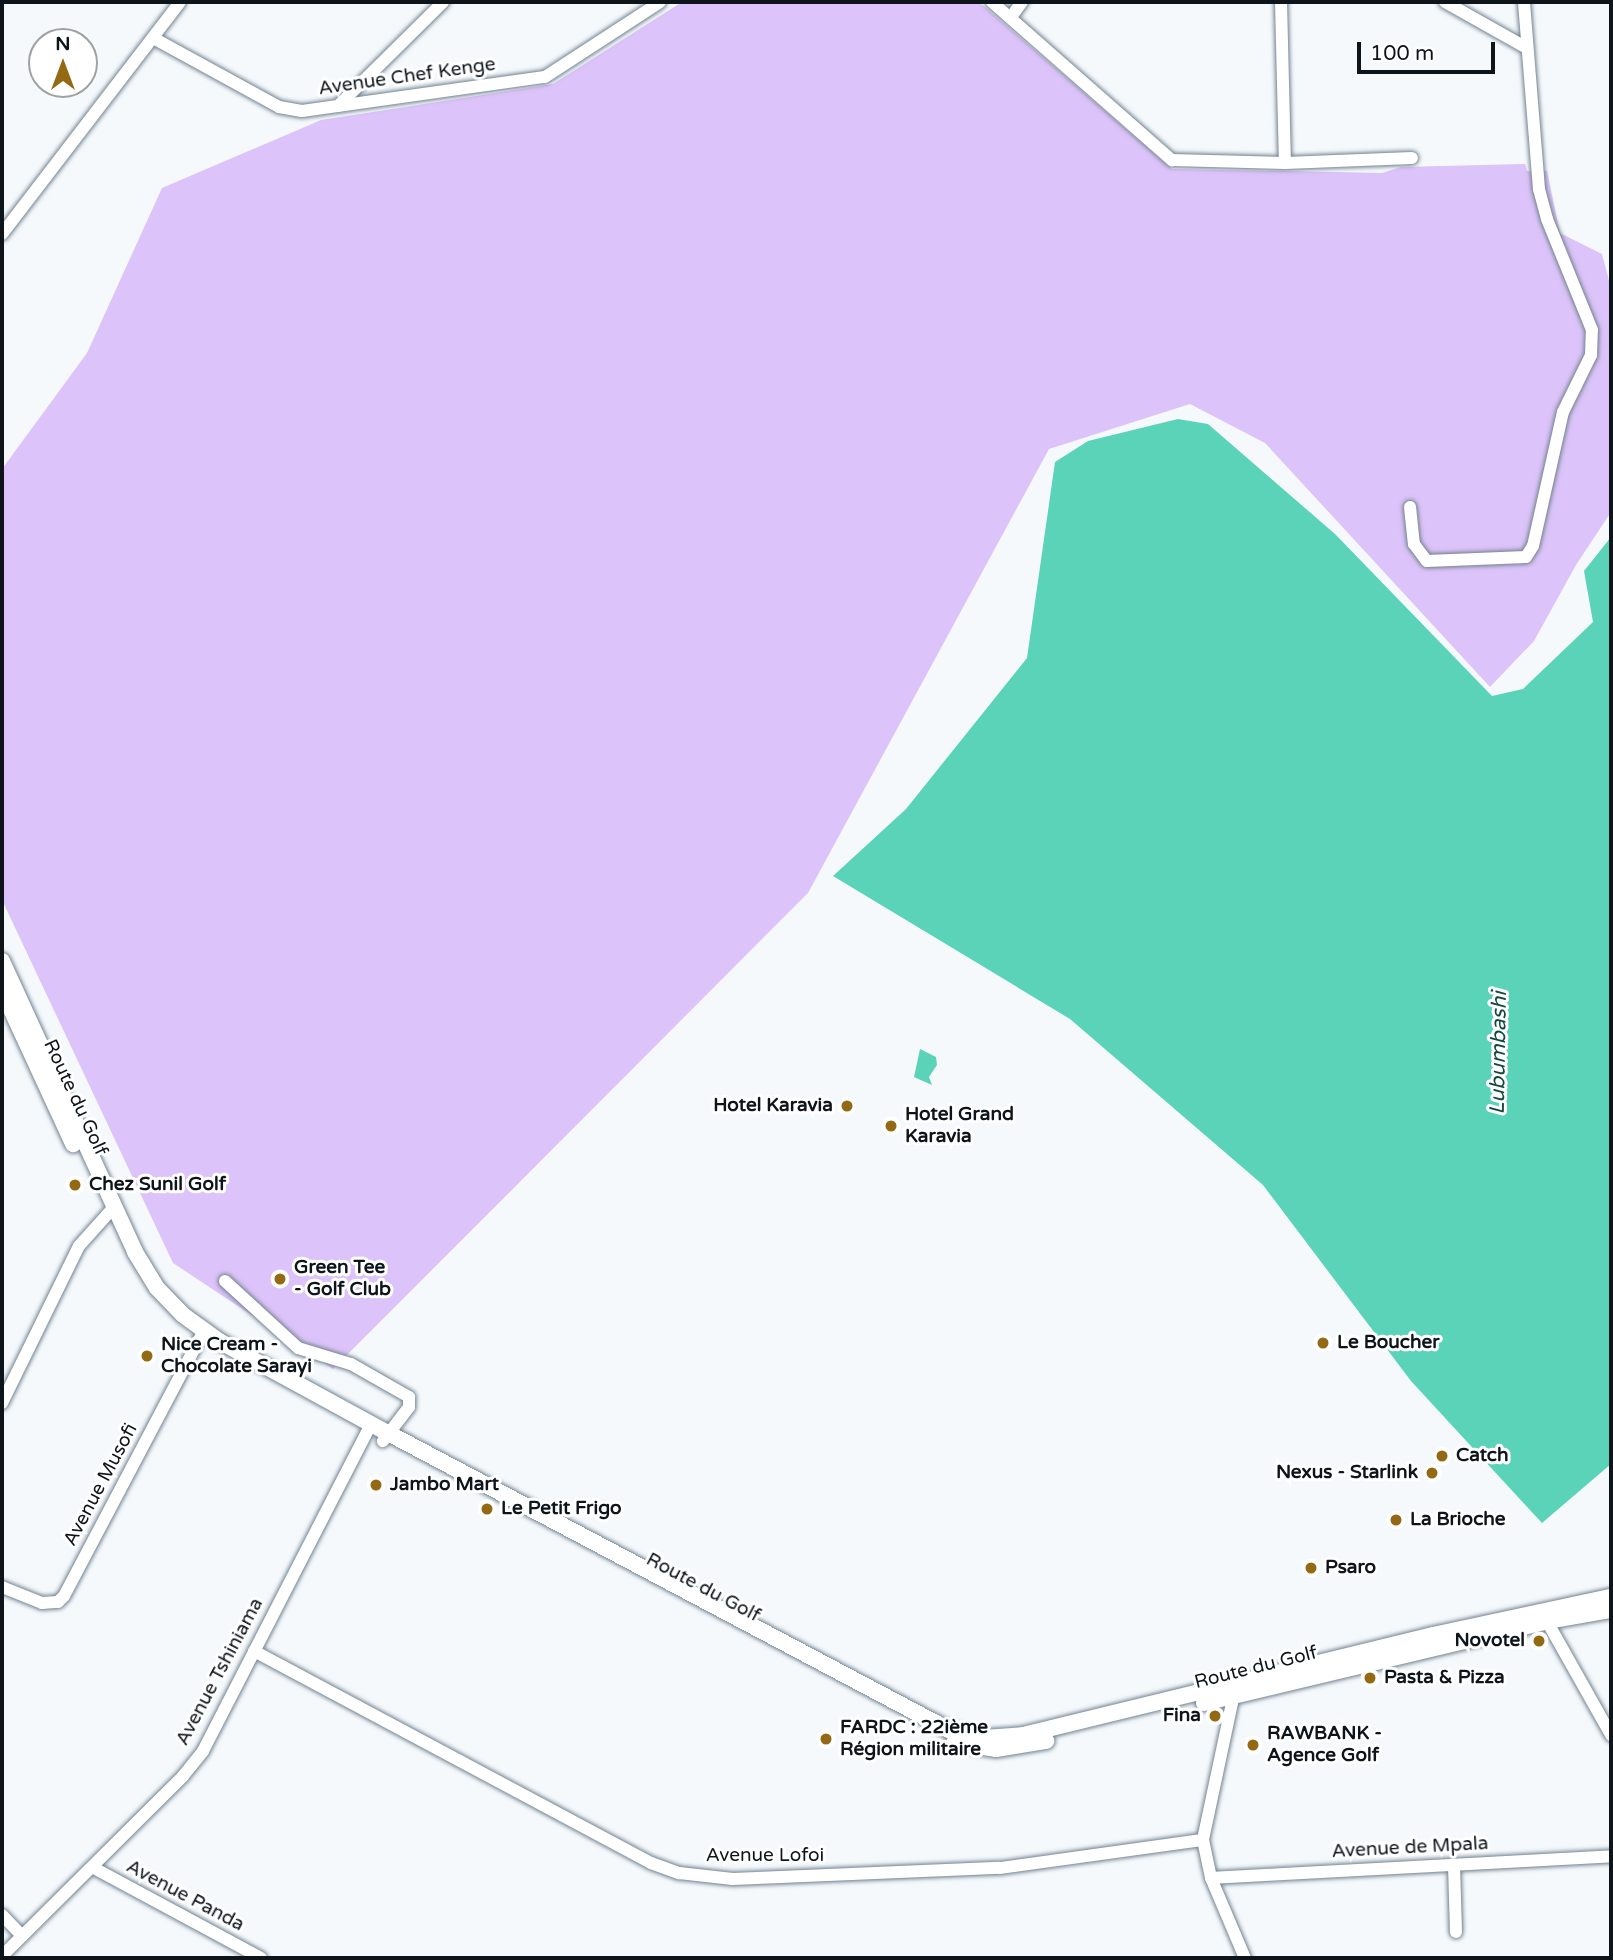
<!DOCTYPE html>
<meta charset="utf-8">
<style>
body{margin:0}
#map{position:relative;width:1613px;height:1960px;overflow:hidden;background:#f5f9fc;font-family:"Varela Round",sans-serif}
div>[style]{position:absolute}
.green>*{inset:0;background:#dcc3f9}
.water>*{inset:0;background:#5ad3b9}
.roads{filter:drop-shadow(0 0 2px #728391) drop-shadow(0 0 2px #728391)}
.minor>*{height:12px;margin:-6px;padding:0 6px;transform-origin:6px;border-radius:6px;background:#fff}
.major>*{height:16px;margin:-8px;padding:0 8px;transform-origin:8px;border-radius:8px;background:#fff}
.dots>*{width:19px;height:19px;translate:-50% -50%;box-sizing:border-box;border:4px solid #fff;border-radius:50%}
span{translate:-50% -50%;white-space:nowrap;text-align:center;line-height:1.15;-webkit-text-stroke:6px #fff;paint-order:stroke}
.street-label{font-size:19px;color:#0e151a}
.poi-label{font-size:19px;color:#0e151a;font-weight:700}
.right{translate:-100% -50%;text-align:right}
.left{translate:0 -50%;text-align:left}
.water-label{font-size:21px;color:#12483d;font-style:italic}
.frame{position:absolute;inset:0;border:4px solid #0e151a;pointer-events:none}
.north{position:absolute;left:28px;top:28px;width:70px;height:70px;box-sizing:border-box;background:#fff;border:2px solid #9fa1a3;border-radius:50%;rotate:0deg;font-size:19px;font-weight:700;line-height:28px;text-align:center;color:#0e151a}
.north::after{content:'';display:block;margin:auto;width:24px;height:32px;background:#936913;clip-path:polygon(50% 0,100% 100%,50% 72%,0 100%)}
.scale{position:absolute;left:1357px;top:42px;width:138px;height:32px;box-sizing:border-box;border:4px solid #0e151a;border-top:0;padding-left:9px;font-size:21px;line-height:24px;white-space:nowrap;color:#0e151a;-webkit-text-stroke:5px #fff;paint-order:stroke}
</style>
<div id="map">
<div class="green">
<div style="clip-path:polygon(682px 2px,979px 2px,1172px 169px,1382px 173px,1401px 167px,1525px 164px,1527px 171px,1547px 171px,1560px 233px,1602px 254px,1611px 288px,1611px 512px,1576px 565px,1534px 641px,1490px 687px,1265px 443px,1190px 404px,1049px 449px,808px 893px,333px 1369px,173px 1263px,2px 900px,2px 469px,87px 353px,162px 188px,321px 120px,553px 84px)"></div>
</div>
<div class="water">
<div style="clip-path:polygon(1178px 419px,1208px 424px,1335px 534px,1492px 696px,1523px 689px,1593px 622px,1584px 571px,1611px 537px,1611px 1464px,1542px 1523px,1411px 1381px,1263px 1185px,1070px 1019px,833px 876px,906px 809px,1027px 658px,1055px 462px,1088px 441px)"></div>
<div style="clip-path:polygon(920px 1049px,936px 1057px,937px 1065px,929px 1077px,932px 1085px,914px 1077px)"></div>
</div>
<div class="roads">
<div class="minor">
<div style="left:992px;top:2px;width:240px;rotate:41.3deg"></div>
<div style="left:1172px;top:160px;width:113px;rotate:1.5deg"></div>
<div style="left:1285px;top:163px;width:127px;rotate:-2.3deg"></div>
<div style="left:1281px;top:2px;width:161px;rotate:88.6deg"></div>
<div style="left:1445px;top:2px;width:94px;rotate:29.3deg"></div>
<div style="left:1011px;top:17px;width:19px;rotate:-54deg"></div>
<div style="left:155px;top:39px;width:141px;rotate:28.7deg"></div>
<div style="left:279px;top:107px;width:23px;rotate:10deg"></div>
<div style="left:302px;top:111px;width:245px;rotate:-8deg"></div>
<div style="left:545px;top:77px;width:137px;rotate:-33.1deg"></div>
<div style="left:338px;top:106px;width:148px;rotate:-44.7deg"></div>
<div style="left:2px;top:234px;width:292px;rotate:-52.5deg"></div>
<div style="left:1410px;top:507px;width:37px;rotate:84deg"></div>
<div style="left:1414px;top:544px;width:21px;rotate:53deg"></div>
<div style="left:1427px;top:561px;width:99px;rotate:-2.3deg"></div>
<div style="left:1526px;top:557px;width:13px;rotate:-58deg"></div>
<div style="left:1533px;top:546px;width:137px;rotate:-77.4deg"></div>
<div style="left:1563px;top:412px;width:64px;rotate:-63.8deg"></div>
<div style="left:1591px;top:355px;width:25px;rotate:-88deg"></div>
<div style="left:1592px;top:330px;width:120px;rotate:-112.1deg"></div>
<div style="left:1547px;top:219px;width:31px;rotate:-105deg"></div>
<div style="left:1539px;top:189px;width:188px;rotate:-94.6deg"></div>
<div style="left:225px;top:1281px;width:99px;rotate:42.5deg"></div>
<div style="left:298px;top:1348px;width:55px;rotate:16.8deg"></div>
<div style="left:351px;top:1364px;width:67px;rotate:29.6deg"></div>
<div style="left:409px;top:1397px;width:10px;rotate:90deg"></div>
<div style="left:409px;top:1407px;width:43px;rotate:127.4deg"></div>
<div style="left:2px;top:1403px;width:175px;rotate:-63.9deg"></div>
<div style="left:79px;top:1246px;width:52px;rotate:-48.1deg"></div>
<div style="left:2px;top:1587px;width:43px;rotate:21.8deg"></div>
<div style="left:42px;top:1603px;width:16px;rotate:-4deg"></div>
<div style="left:58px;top:1602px;width:8px;rotate:-45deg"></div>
<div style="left:64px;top:1596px;width:300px;rotate:-62.2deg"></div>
<div style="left:1544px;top:1616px;width:137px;rotate:60.6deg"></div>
<div style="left:254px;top:1651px;width:450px;rotate:28.1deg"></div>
<div style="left:651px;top:1863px;width:30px;rotate:20deg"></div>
<div style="left:679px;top:1873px;width:54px;rotate:6.3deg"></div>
<div style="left:733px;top:1879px;width:267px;rotate:-2.4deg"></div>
<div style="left:1000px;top:1868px;width:205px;rotate:-7.9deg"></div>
<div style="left:1230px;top:1690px;width:13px;rotate:81deg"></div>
<div style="left:1232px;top:1703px;width:140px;rotate:102deg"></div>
<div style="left:1203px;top:1840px;width:39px;rotate:78deg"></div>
<div style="left:1211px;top:1878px;width:87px;rotate:67deg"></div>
<div style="left:1454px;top:1865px;width:67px;rotate:88.3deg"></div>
<div style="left:92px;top:1867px;width:192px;rotate:28.3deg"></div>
<div style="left:1211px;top:1878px;width:401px;rotate:-3.1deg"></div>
<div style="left:2px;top:1915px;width:29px;rotate:46deg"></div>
<div style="left:2px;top:1956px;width:255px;rotate:-44.8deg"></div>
<div style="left:183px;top:1776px;width:32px;rotate:-51deg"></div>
<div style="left:203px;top:1751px;width:368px;rotate:-62.8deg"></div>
</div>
<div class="major">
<div style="left:2px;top:961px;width:320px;rotate:65.4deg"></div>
<div style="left:135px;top:1252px;width:42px;rotate:58.6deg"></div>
<div style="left:157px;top:1288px;width:37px;rotate:46deg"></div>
<div style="left:183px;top:1315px;width:44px;rotate:35.8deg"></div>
<div style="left:219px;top:1341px;width:192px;rotate:28.6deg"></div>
<div style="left:388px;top:1433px;width:635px;rotate:27.9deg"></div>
<div style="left:949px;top:1730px;width:36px;rotate:13deg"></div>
<div style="left:984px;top:1738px;width:39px;rotate:-4deg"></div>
<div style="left:1023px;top:1735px;width:422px;rotate:-13.7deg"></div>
<div style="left:1433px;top:1635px;width:182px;rotate:-12.1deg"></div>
<div style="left:2px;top:990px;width:170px;rotate:65.2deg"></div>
<div style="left:1204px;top:1703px;width:353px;rotate:-13.4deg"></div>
<div style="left:1547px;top:1621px;width:65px;rotate:-9.8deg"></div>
<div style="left:954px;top:1743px;width:42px;rotate:8.1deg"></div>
<div style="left:996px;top:1749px;width:51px;rotate:-9.1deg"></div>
</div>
</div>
<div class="dots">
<div style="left:847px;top:1106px;background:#936913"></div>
<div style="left:891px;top:1126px;background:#936913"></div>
<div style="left:75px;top:1185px;background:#936913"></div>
<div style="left:280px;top:1279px;background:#936913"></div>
<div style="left:1323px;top:1343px;background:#936913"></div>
<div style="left:147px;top:1356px;background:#936913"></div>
<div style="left:1442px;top:1456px;background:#936913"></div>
<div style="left:1432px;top:1473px;background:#936913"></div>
<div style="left:376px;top:1485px;background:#936913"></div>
<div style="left:487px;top:1509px;background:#936913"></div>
<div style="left:1396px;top:1520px;background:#936913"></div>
<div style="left:1311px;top:1568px;background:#936913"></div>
<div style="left:1539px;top:1641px;background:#936913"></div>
<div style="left:1370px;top:1678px;background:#936913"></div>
<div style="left:1215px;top:1716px;background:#936913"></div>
<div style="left:826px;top:1739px;background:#936913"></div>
<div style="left:1253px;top:1745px;background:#936913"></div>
</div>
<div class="street-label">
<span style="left:407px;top:77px;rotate:-8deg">Avenue Chef Kenge</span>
<span style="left:75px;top:1098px;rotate:65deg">Route du Golf</span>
<span style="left:101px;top:1485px;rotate:-62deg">Avenue Musofi</span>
<span style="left:703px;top:1588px;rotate:28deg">Route du Golf</span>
<span style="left:1256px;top:1668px;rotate:-14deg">Route du Golf</span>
<span style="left:220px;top:1672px;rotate:-62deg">Avenue Tshiniama</span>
<span style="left:1410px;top:1848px;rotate:-3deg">Avenue de Mpala</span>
<span style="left:765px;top:1856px">Avenue Lofoi</span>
<span style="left:185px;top:1896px;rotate:28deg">Avenue Panda</span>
</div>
<div class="poi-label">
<span class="right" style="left:833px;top:1106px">Hotel Karavia</span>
<span class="left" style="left:905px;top:1126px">Hotel Grand<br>Karavia</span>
<span class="left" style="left:89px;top:1185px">Chez Sunil Golf</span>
<span class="left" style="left:294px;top:1279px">Green Tee<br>- Golf Club</span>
<span class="left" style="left:1337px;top:1343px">Le Boucher</span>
<span class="left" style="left:161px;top:1356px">Nice Cream -<br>Chocolate Sarayi</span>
<span class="left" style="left:1456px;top:1456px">Catch</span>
<span class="right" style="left:1418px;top:1473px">Nexus - Starlink</span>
<span class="left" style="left:390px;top:1485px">Jambo Mart</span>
<span class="left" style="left:501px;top:1509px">Le Petit Frigo</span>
<span class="left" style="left:1410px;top:1520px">La Brioche</span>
<span class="left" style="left:1325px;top:1568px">Psaro</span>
<span class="right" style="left:1525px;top:1641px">Novotel</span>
<span class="left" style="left:1384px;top:1678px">Pasta &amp; Pizza</span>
<span class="right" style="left:1201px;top:1716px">Fina</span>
<span class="left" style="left:840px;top:1739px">FARDC : 22ième<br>Région militaire</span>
<span class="left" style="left:1267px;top:1745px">RAWBANK -<br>Agence Golf</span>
</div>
<div class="water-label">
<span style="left:1499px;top:1053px;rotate:-89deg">Lubumbashi</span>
</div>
<div class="frame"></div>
<div class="north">N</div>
<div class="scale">100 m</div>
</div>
